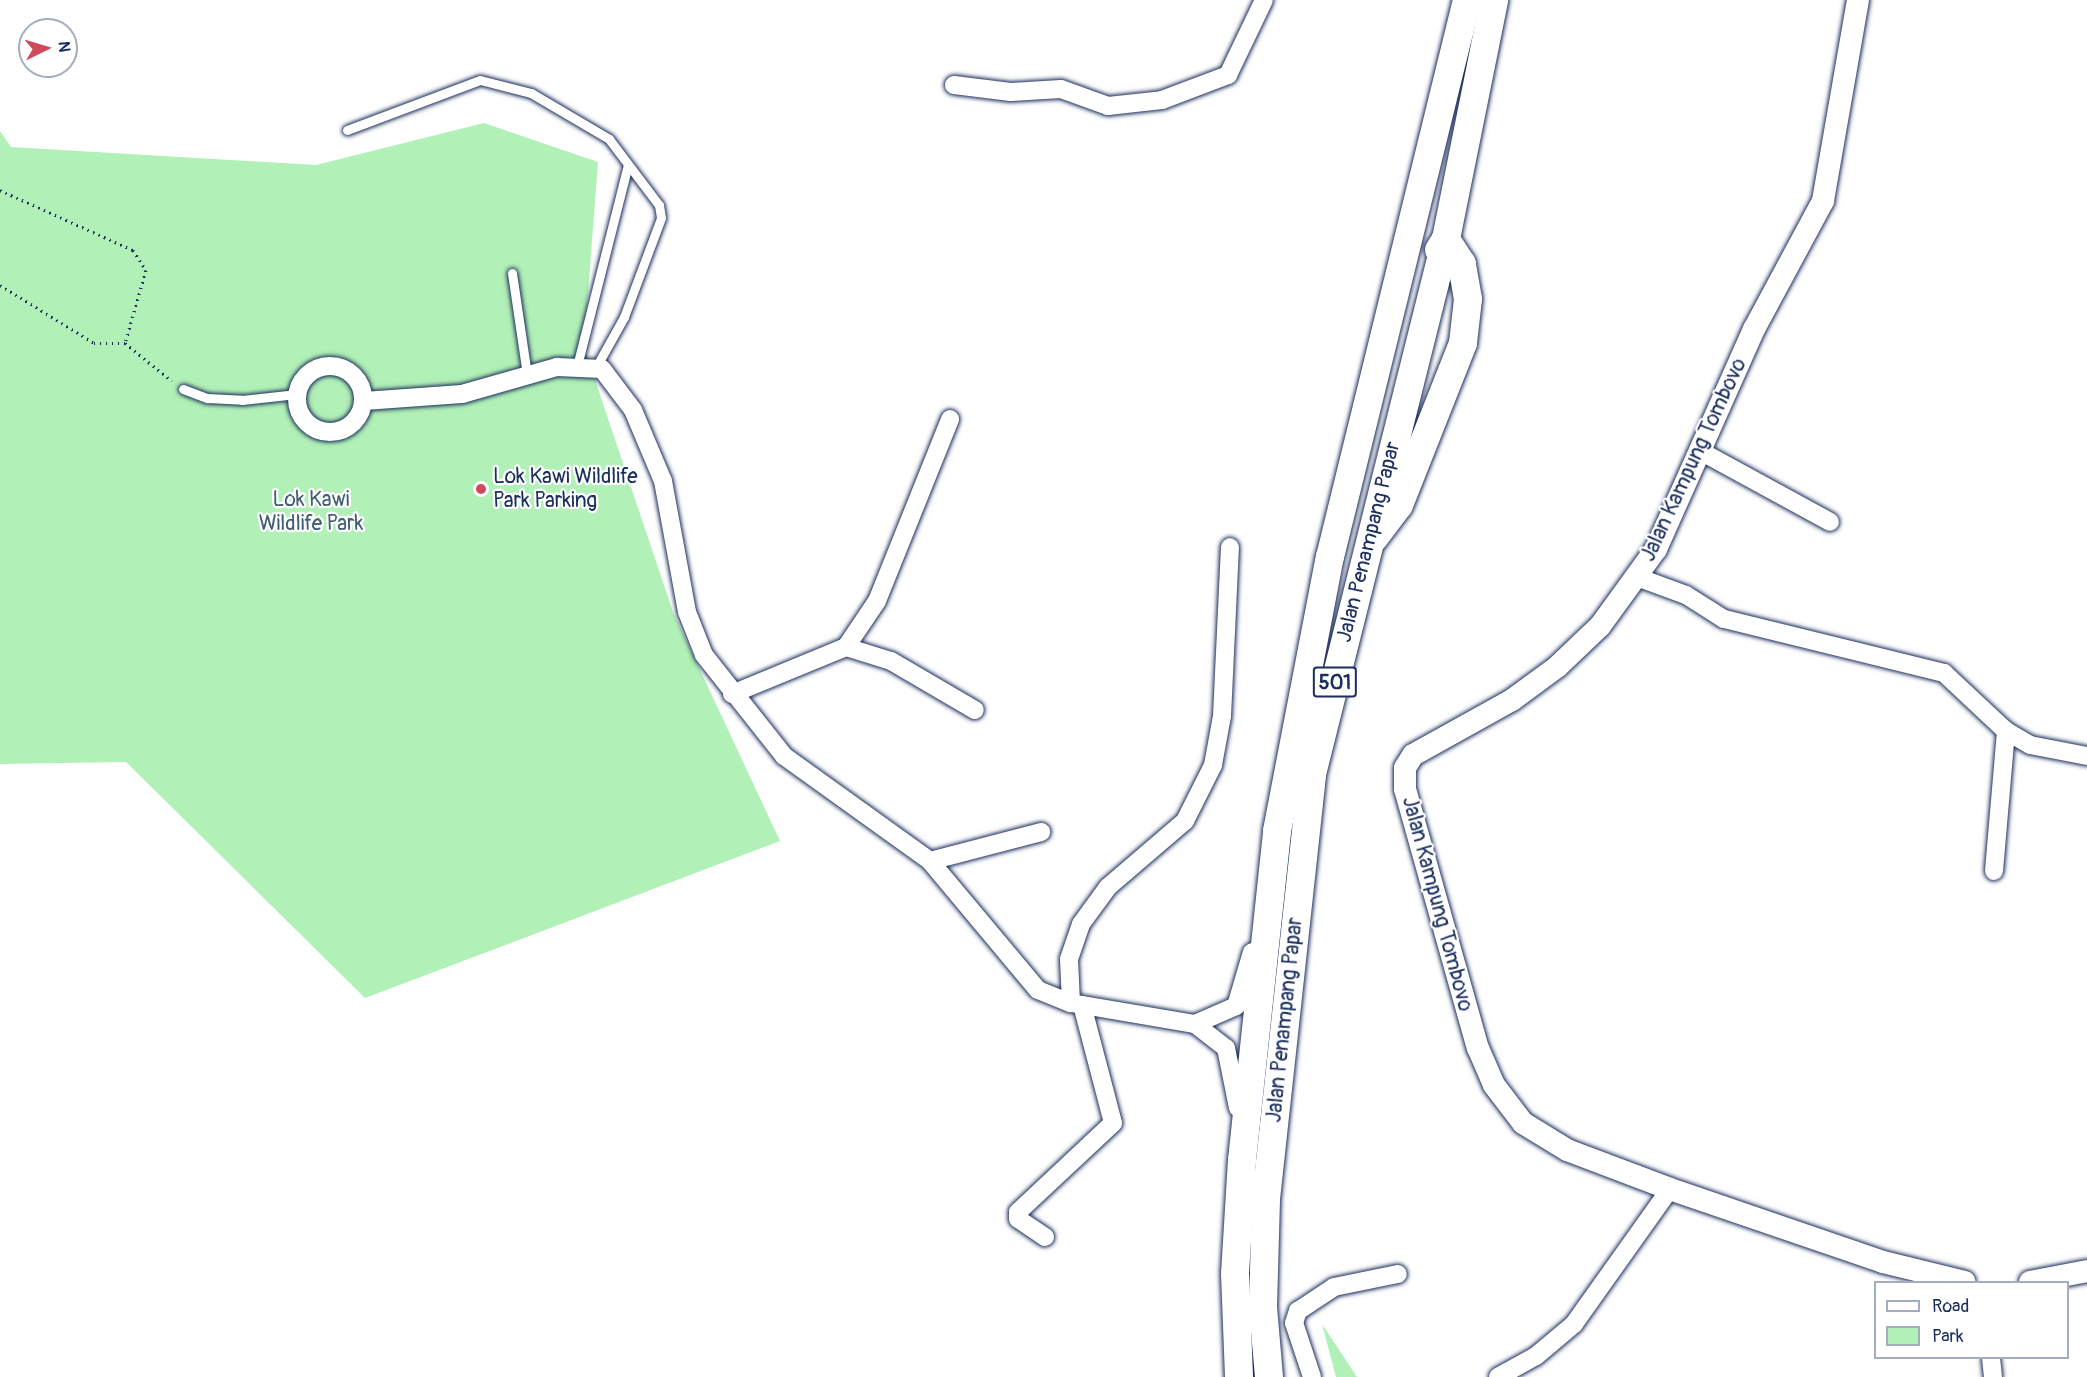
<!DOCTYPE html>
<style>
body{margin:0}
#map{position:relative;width:2087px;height:1377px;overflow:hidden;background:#fff;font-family:Pangolin,sans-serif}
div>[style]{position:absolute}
.green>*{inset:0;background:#b1f0b6}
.path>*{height:3px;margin-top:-1.5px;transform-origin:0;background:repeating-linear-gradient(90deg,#1b2f5e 0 1.5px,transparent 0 6px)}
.roads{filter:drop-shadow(0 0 2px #1b2f5e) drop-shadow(0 0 2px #1b2f5e)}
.service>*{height:9px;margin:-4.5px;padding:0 4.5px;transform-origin:4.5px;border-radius:4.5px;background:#fff}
.minor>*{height:18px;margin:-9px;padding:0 9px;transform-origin:9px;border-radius:9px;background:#fff}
.minor>.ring{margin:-9px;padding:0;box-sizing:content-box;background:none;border:18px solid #fff;border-radius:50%}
.tertiary>*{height:22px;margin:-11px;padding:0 11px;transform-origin:11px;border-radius:11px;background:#fff}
.primary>*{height:28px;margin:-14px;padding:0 14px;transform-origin:14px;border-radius:14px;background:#fff}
.dots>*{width:16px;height:16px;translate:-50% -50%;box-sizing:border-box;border:3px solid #fff;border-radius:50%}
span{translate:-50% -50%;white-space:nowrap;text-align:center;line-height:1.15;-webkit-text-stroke:4.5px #fff;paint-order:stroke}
.shield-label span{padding:2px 4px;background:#fff;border:2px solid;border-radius:4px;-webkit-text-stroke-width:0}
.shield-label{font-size:20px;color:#1b2f5e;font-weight:700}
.street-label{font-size:21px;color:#1b2f5e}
.poi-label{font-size:21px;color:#1b2f5e}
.left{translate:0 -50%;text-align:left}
.park-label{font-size:21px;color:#405f74}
.legend{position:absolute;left:1874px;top:1281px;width:195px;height:78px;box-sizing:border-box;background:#fff;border:2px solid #a4acbf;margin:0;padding:8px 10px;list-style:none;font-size:18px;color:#1b2f5e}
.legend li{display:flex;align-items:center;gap:12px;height:30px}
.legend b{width:30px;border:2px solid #a4acbf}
.north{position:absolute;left:18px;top:18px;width:60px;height:60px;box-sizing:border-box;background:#fff;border:2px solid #a4acbf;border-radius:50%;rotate:85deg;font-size:16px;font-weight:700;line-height:24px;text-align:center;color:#1b2f5e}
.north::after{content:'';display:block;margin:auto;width:21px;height:27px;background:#d1495b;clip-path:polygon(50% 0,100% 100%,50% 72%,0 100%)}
</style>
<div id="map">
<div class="green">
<div style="clip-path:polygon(484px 123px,598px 162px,584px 347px,673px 612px,780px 841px,365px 998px,126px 762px,0 764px,0 131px,11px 147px,316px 165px)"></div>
<div style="clip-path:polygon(1322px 1324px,1357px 1377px,1336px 1377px)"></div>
</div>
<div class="path">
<div style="left:0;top:190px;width:146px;rotate:24.3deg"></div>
<div style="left:133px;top:250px;width:24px;rotate:57deg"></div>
<div style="left:146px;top:270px;width:76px;rotate:106deg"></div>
<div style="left:0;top:285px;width:110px;rotate:31.7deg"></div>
<div style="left:94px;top:343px;width:31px"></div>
<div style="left:125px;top:343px;width:60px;rotate:39deg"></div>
</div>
<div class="roads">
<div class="service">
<div style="left:347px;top:130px;width:142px;rotate:-20.6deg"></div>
<div style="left:480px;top:80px;width:53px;rotate:14.3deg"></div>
<div style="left:531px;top:93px;width:91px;rotate:30.5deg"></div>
<div style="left:609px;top:139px;width:83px;rotate:52.9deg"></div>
<div style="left:659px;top:205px;width:13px;rotate:81deg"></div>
<div style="left:661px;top:218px;width:106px;rotate:110.5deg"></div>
<div style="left:624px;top:317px;width:57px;rotate:119.2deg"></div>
<div style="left:512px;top:273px;width:103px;rotate:81.6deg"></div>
<div style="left:577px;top:366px;width:207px;rotate:-75.8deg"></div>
<div style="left:183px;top:389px;width:26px;rotate:21deg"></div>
<div style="left:207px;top:398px;width:35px;rotate:3deg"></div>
<div style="left:242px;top:400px;width:55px;rotate:-6.2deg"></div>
</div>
<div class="minor">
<div style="left:954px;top:85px;width:57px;rotate:7deg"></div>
<div style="left:1011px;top:92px;width:50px;rotate:-3.4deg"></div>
<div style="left:1061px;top:89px;width:50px;rotate:19.9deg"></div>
<div style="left:1108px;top:106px;width:54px;rotate:-6.3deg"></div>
<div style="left:1162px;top:100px;width:71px;rotate:-20.7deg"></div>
<div style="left:1228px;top:75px;width:83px;rotate:-64.4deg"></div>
<div class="ring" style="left:297px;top:366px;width:48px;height:48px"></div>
<div style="left:364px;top:401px;width:98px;rotate:-4.1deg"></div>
<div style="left:462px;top:394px;width:99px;rotate:-15.9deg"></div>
<div style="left:557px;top:367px;width:45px;rotate:2.5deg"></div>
<div style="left:602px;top:369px;width:51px;rotate:52.9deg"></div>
<div style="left:633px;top:410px;width:77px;rotate:67.1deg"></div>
<div style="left:663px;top:481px;width:133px;rotate:79.6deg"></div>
<div style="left:687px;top:612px;width:46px;rotate:68.4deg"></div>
<div style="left:704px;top:655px;width:129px;rotate:51.6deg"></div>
<div style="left:784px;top:756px;width:180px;rotate:35.7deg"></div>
<div style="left:930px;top:861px;width:168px;rotate:50.1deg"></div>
<div style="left:1038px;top:990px;width:35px;rotate:22deg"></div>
<div style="left:1071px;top:1003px;width:126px;rotate:9.6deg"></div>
<div style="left:1195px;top:1024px;width:39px;rotate:38deg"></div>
<div style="left:1226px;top:1048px;width:61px;rotate:78.7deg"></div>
<div style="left:1700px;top:451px;width:148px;rotate:28.6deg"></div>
<div style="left:1637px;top:577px;width:52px;rotate:20.2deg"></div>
<div style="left:1686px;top:595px;width:45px;rotate:32.3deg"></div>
<div style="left:1724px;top:619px;width:227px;rotate:13.8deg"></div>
<div style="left:1944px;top:673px;width:85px;rotate:43.1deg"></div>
<div style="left:2006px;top:731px;width:28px;rotate:30deg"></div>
<div style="left:2030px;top:745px;width:58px;rotate:10.9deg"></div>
<div style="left:846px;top:647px;width:55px;rotate:-56deg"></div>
<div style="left:877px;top:601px;width:196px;rotate:-68.1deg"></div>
<div style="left:732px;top:694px;width:123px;rotate:-22.4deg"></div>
<div style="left:846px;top:647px;width:47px;rotate:17.3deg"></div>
<div style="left:891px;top:661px;width:97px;rotate:30.3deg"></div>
<div style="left:930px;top:861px;width:115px;rotate:-14.6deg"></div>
<div style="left:1994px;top:871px;width:141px;rotate:-85.1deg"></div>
<div style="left:1071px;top:1003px;width:44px;rotate:-92.6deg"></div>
<div style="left:1069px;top:959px;width:37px;rotate:-71deg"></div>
<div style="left:1081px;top:924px;width:46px;rotate:-53.9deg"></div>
<div style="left:1108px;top:887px;width:101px;rotate:-40.6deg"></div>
<div style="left:1185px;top:821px;width:63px;rotate:-63.4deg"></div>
<div style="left:1213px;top:765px;width:50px;rotate:-79.6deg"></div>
<div style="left:1222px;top:716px;width:169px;rotate:-87.3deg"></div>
<div style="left:1195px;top:1024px;width:45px;rotate:-23.7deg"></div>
<div style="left:1236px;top:1006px;width:56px;rotate:-73.5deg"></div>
<div style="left:1045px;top:1237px;width:32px;rotate:-146deg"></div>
<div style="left:1018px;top:1219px;width:7px;rotate:-90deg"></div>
<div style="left:1018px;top:1212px;width:130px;rotate:-43.1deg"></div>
<div style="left:1113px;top:1123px;width:122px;rotate:-104.7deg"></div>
<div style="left:1991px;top:1358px;width:19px;rotate:84deg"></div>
<div style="left:1312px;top:1377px;width:57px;rotate:-108.4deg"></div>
<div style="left:1294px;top:1323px;width:13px;rotate:-72deg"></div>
<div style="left:1298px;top:1311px;width:43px;rotate:-33.7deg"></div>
<div style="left:1334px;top:1287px;width:65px;rotate:-11.5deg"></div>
<div style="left:1498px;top:1377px;width:43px;rotate:-28.9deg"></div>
<div style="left:1536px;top:1356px;width:50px;rotate:-40.1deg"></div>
<div style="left:1574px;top:1324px;width:166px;rotate:-54.6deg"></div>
</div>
<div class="tertiary">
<div style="left:1858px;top:0;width:204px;rotate:99.9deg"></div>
<div style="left:1823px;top:201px;width:145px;rotate:118.3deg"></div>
<div style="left:1754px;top:329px;width:241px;rotate:114deg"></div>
<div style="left:1656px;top:549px;width:95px;rotate:126deg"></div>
<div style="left:1600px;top:626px;width:59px;rotate:136.4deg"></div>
<div style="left:1557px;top:667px;width:56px;rotate:143.7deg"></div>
<div style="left:1512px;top:700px;width:113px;rotate:150.9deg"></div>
<div style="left:1413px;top:755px;width:15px;rotate:122deg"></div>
<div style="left:1405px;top:768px;width:21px;rotate:90deg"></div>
<div style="left:1405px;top:789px;width:269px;rotate:74.3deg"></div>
<div style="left:1478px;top:1048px;width:40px;rotate:66.6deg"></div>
<div style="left:1494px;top:1085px;width:48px;rotate:52.7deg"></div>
<div style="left:1523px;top:1123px;width:52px;rotate:31.5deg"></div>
<div style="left:1567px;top:1150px;width:110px;rotate:20.7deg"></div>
<div style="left:1670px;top:1189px;width:225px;rotate:18.9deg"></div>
<div style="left:1883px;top:1262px;width:84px;rotate:13.7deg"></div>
<div style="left:2030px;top:1282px;width:58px;rotate:-10.9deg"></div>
</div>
<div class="primary">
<div style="left:1374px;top:538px;width:41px;rotate:-52.9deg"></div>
<div style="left:1399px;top:505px;width:174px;rotate:-68.4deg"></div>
<div style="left:1463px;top:343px;width:44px;rotate:-83.5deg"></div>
<div style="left:1468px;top:299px;width:36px;rotate:-100deg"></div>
<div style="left:1462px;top:264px;width:30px;rotate:-123deg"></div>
<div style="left:1446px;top:239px;width:13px;rotate:122deg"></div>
<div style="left:1239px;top:1377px;width:103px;rotate:-92.2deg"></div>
<div style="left:1235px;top:1274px;width:114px;rotate:-86.5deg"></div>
<div style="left:1242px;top:1160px;width:331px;rotate:-83.9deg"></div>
<div style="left:1277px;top:831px;width:279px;rotate:-79.1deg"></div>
<div style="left:1330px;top:557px;width:574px;rotate:-76.18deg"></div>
<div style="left:1269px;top:1377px;width:70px;rotate:-94.9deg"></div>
<div style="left:1263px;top:1307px;width:108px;rotate:-88.4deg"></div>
<div style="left:1266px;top:1199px;width:427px;rotate:-83.8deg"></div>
<div style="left:1312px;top:774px;width:552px;rotate:-75.94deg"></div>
<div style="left:1446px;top:239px;width:244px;rotate:-78.6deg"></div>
</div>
</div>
<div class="dots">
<div style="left:481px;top:489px;background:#d1495b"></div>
</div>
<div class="shield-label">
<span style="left:1335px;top:682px">501</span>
</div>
<div class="street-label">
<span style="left:1694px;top:460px;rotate:-65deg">Jalan Kampung Tombovo</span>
<span style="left:1369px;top:542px;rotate:-76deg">Jalan Penampang Papar</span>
<span style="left:1437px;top:904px;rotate:75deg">Jalan Kampung Tombovo</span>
<span style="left:1285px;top:1020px;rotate:-84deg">Jalan Penampang Papar</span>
</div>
<div class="poi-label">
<span class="left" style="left:493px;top:489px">Lok Kawi Wildlife<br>Park Parking</span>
</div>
<div class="park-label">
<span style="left:311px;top:512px">Lok Kawi<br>Wildlife Park</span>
</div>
<ul class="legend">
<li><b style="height:8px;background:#fff"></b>Road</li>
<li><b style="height:16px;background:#b1f0b6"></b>Park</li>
</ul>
<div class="north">N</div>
</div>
